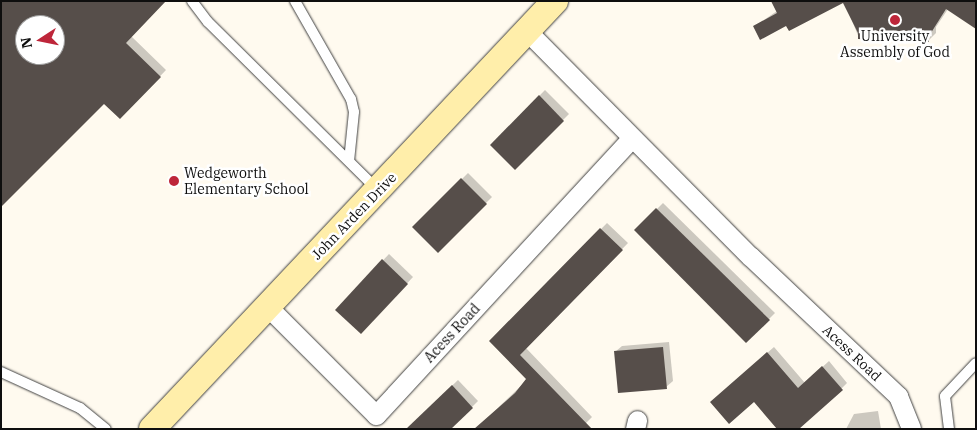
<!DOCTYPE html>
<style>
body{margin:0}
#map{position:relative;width:977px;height:430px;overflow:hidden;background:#fffaef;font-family:"IBM Plex Serif",serif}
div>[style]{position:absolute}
.shadow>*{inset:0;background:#0003}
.building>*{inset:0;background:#564e4a}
.roads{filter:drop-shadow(0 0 1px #414141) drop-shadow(0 0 1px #414141)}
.lane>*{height:10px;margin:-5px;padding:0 5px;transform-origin:5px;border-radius:5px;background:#fff}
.street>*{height:19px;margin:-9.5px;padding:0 9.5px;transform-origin:9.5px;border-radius:9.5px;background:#fff}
.secondary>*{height:26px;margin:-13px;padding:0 13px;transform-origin:13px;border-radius:13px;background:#fea}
.dots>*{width:14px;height:14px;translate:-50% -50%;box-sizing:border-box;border:2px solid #fff;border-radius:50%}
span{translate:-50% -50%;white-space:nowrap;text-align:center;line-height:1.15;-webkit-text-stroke:5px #fff;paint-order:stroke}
.poi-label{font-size:14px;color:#0e0e0e}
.left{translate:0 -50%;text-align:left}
.street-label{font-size:14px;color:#0e0e0e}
.frame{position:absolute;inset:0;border:2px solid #0e0e0e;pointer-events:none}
.north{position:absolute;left:15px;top:15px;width:50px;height:50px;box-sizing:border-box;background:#fff;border:1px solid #9f9f9f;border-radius:50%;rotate:259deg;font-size:14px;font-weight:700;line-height:20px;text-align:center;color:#0e0e0e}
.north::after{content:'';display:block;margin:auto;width:18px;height:22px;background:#be263a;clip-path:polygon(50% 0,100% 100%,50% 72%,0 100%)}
</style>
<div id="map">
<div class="shadow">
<div style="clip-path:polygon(evenodd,1px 1px,131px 36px,166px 70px,120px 118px,104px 102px,1px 198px,1px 1px,25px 25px,55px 25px,55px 55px,25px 55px,25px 25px)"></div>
<div style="clip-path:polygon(776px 1px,976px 1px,976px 27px,948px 9px,936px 27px,936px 33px,928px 41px,859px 38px,844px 1px,789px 29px,787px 24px,761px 38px,755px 26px,777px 11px,774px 3px)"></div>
<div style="clip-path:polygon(545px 90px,569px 114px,515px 168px,491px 145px)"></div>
<div style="clip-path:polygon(468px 173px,492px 197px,438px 251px,414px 227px)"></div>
<div style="clip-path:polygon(663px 203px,775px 313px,746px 342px,636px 230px)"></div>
<div style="clip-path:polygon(607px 223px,628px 243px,526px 348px,592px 417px,580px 429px,480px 425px,528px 379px,491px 341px)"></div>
<div style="clip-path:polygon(389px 254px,413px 277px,361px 333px,336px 310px)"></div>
<div style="clip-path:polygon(669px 342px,673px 381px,666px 387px,615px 352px,622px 346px)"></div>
<div style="clip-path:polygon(774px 347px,805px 383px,829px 361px,847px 383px,842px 388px,754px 401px,718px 396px)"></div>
<div style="clip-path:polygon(458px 380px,478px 401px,450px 429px,407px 429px)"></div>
<div style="clip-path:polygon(878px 411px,881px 429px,846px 429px,854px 414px)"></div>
</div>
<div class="building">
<div style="clip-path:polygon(evenodd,1px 1px,166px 1px,126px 43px,161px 77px,120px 119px,104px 104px,1px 207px,1px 1px,25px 25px,55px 25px,55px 55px,25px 55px,25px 25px)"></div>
<div style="clip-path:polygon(771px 1px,976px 1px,976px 29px,946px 9px,929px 36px,929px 42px,858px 39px,858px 33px,843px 3px,789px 31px,786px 26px,760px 40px,753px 26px,777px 13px)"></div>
<div style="clip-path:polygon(539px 95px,564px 121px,515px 170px,490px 145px)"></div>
<div style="clip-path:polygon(461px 178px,487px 204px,438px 253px,412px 227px)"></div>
<div style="clip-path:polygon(656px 208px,770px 320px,746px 343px,634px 230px)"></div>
<div style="clip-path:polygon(600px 228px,623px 250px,520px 355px,592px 429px,474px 429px,515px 393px,526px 379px,489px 341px)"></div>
<div style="clip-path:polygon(382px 259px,408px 284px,361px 334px,335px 310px)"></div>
<div style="clip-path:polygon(663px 347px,667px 389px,618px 393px,614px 351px)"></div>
<div style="clip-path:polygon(767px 352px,798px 388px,822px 366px,843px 390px,799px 429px,777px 429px,754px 402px,729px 424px,710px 402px)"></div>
<div style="clip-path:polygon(452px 385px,473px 408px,451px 429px,406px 429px)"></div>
</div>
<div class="roads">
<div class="lane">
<div style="left:192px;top:1px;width:26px;rotate:53deg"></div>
<div style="left:208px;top:22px;width:239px;rotate:44.7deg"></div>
<div style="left:295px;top:1px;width:113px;rotate:60.3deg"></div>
<div style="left:351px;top:99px;width:13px;rotate:77deg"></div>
<div style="left:354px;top:112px;width:49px;rotate:95.8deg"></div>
<div style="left:1px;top:372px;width:87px;rotate:24.5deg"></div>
<div style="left:80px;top:408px;width:33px;rotate:39deg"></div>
<div style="left:949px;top:429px;width:33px;rotate:-97deg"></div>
<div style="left:945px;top:396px;width:45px;rotate:-46.8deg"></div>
</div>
<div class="street">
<div style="left:527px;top:31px;width:317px;rotate:45.3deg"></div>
<div style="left:750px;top:256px;width:204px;rotate:43.4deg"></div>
<div style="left:898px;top:396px;width:35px;rotate:68deg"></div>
<div style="left:267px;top:306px;width:154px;rotate:45deg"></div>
<div style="left:376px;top:415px;width:377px;rotate:-47.3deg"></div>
<div style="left:635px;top:429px;width:9px;rotate:-77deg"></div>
</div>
<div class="secondary">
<div style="left:152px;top:429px;width:588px;rotate:-46.72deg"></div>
</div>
</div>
<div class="dots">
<div style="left:895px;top:20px;background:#be263a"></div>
<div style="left:174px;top:181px;background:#be263a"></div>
</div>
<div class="poi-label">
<span style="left:895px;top:44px">University<br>Assembly of God</span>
<span class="left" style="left:184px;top:181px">Wedgeworth<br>Elementary School</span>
</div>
<div class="street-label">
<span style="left:354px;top:216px;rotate:-46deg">John Arden Drive</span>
<span style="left:452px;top:333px;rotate:-47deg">Acess Road</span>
<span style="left:852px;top:353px;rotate:43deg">Acess Road</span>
</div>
<div class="frame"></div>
<div class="north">N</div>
</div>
